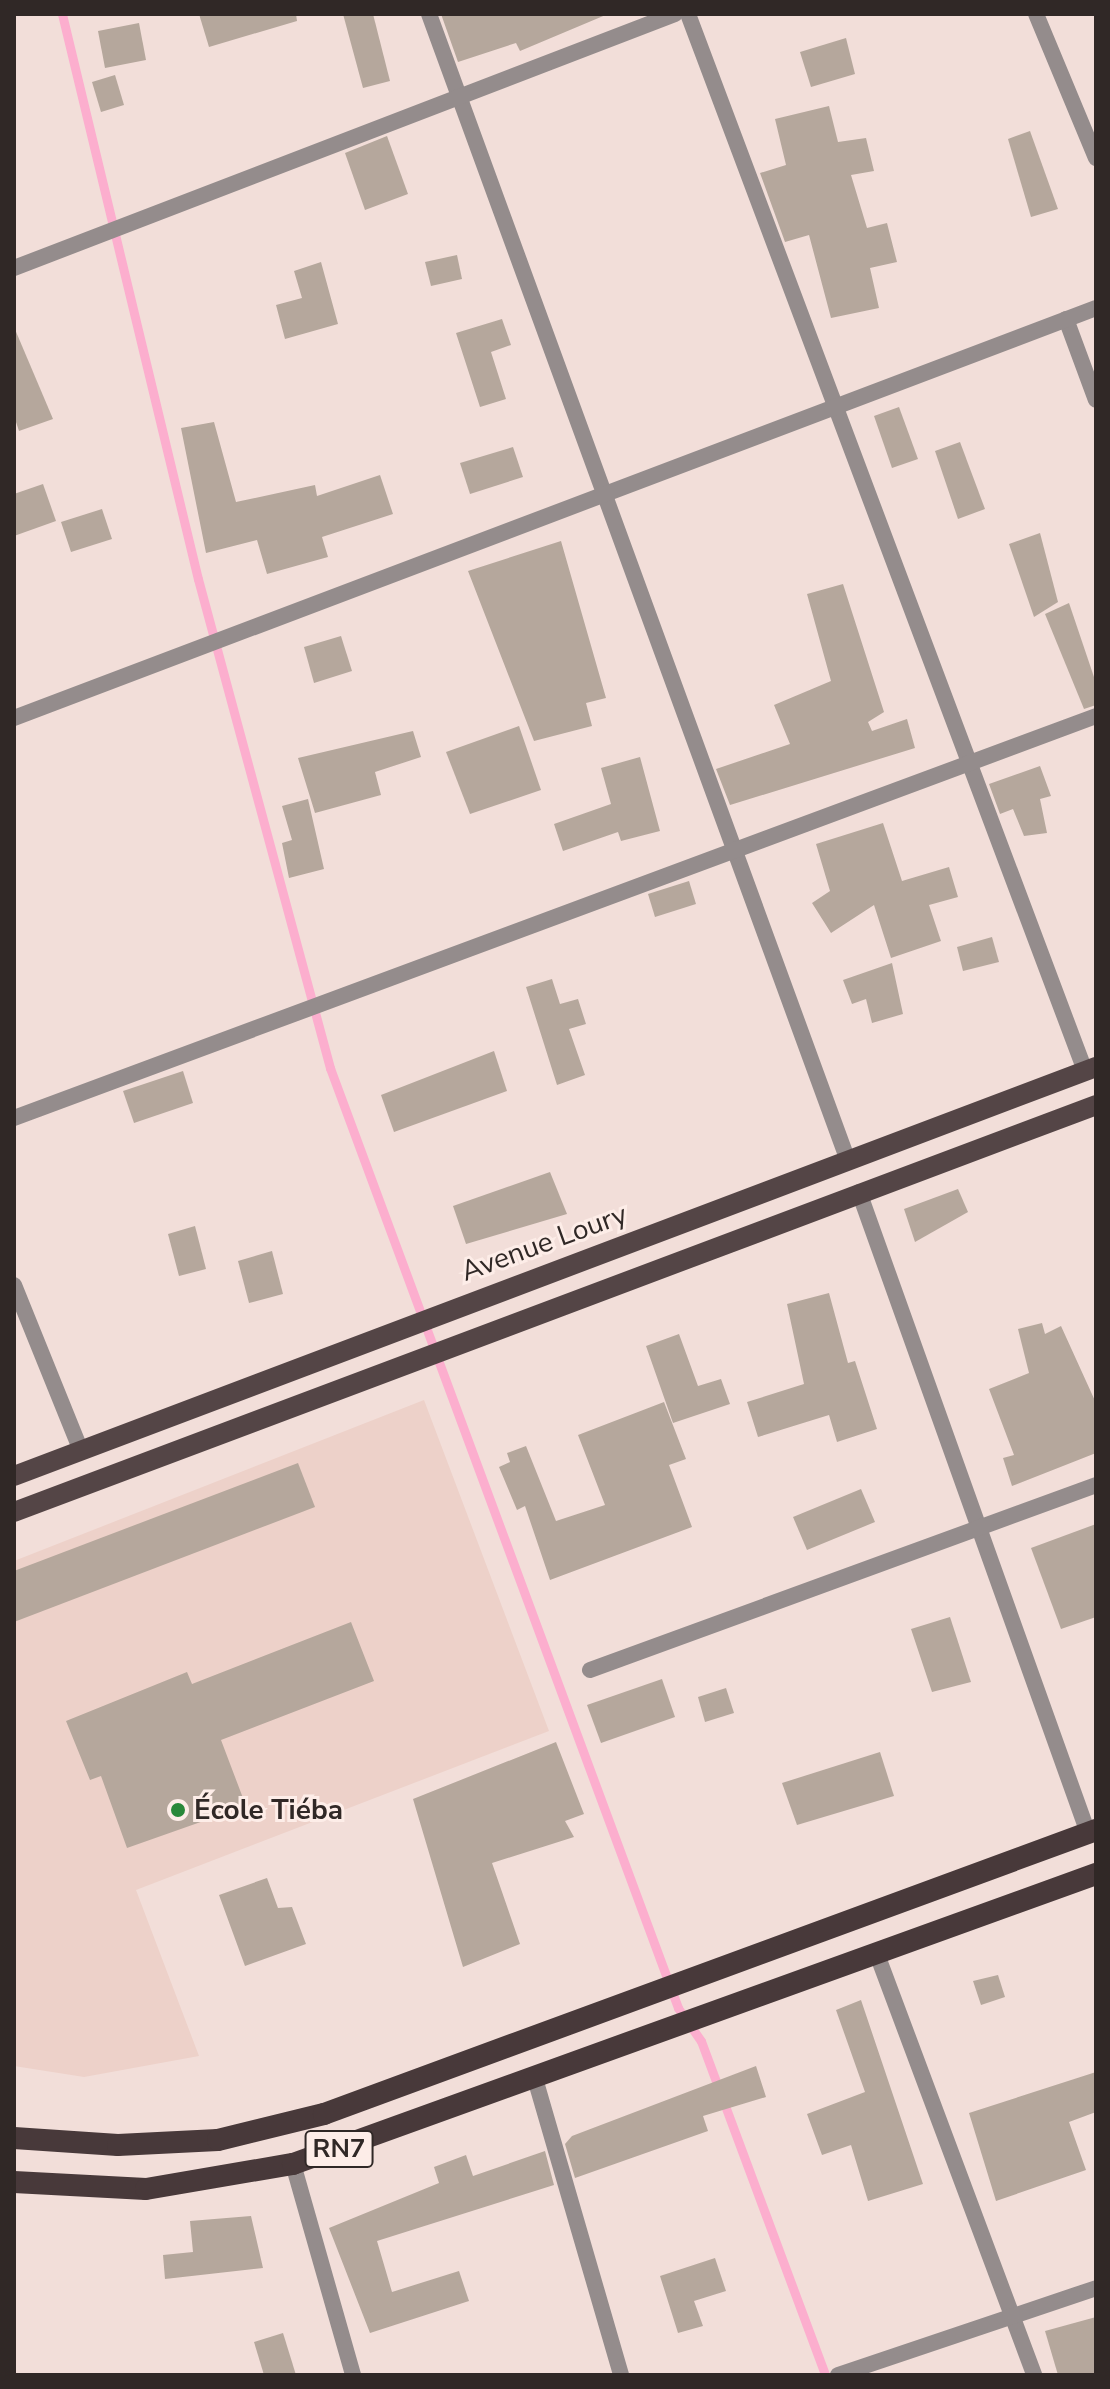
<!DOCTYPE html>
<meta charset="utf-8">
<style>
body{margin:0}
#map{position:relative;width:1110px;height:2389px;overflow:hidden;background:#f2ded9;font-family:"Nunito Sans",sans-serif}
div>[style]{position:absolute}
.built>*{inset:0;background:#edd1c9}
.stream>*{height:9px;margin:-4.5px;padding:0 4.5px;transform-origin:4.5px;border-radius:4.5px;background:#fcaece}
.building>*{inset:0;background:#b5a79c}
.minor>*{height:16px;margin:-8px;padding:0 8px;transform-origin:8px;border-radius:8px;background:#948c8c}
.primary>*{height:20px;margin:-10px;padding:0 10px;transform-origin:10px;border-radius:10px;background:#544546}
.trunk>*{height:22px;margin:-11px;padding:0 11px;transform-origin:11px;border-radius:11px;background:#48393a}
.dots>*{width:22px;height:22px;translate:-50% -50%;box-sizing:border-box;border:4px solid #fdede8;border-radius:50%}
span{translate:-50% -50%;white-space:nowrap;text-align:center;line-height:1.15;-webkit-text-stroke:6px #fdede8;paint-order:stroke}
.shield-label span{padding:2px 6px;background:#fdede8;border:2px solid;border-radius:6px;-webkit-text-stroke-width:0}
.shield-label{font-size:26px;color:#302826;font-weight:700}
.street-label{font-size:28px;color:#302826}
.poi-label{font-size:28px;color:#302826;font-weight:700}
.left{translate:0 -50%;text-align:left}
.frame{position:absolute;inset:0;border:16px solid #302826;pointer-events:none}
</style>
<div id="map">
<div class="built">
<div style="clip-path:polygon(424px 1400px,549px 1731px,136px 1890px,199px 2056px,84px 2077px,14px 2066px,14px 1561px)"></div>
</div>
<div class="stream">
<div style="left:62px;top:14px;width:581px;rotate:76.47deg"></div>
<div style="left:198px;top:579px;width:507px;rotate:74.89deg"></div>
<div style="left:330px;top:1068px;width:1002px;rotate:69.68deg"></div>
<div style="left:678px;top:2008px;width:40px;rotate:55.1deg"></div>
<div style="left:701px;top:2041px;width:356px;rotate:69.6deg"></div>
</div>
<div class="building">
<div style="clip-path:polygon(199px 14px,296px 14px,297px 21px,209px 47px)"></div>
<div style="clip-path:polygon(343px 14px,373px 14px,390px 81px,363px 88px)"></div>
<div style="clip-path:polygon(441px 14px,608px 14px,520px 51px,516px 43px,458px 62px)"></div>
<div style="clip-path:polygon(139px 23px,146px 60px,105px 68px,98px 31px)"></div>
<div style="clip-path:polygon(846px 38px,855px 74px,811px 87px,800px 52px)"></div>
<div style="clip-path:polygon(115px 75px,124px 105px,101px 112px,92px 82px)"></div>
<div style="clip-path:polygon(829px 106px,838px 142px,866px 138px,874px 171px,851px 175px,867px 228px,887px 223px,897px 262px,870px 268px,879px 308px,831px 318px,809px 235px,785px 242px,760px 173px,786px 165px,775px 119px)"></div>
<div style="clip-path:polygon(1030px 131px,1058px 209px,1031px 217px,1008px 139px)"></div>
<div style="clip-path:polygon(387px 136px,408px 194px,365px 210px,345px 153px)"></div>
<div style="clip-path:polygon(457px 255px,462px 279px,431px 286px,425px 262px)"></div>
<div style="clip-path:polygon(321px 262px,338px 324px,285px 339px,276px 305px,302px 298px,294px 271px)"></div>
<div style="clip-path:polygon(502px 319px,511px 345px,491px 352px,506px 399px,480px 407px,456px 333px)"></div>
<div style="clip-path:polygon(14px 327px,53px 419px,19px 431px,14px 416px)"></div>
<div style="clip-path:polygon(899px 407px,918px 459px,892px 468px,874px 416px)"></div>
<div style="clip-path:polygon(214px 422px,236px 502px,315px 485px,317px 496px,380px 475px,393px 514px,322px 537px,328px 557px,267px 574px,257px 540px,206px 553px,181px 428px)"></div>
<div style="clip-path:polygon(960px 442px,985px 509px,958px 519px,935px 451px)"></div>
<div style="clip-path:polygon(513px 447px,523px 477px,470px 494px,460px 463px)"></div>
<div style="clip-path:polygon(43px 484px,56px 521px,14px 536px,14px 494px)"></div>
<div style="clip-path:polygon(102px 509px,112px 539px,71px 552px,61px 522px)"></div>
<div style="clip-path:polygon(1040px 533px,1058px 602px,1034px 617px,1009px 544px)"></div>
<div style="clip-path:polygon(561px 541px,606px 698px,586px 703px,592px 726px,534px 741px,468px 571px)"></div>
<div style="clip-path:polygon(843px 584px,884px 712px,868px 722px,872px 731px,907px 719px,915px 748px,730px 805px,716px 769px,790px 744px,774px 705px,831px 681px,807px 594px)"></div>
<div style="clip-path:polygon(1069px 603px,1096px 683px,1096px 705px,1084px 709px,1045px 614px)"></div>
<div style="clip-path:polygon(341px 636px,352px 671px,314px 683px,304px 647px)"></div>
<div style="clip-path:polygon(519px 726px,541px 790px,470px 814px,446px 752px)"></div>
<div style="clip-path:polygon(413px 731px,421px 757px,375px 772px,381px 795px,315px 813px,298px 758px)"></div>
<div style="clip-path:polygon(640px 757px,660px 831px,621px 841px,618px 832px,563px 851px,554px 824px,611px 804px,601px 768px)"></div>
<div style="clip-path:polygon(1040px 766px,1051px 796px,1040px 799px,1047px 833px,1024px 836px,1013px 809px,1000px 814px,989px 784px)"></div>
<div style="clip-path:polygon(308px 799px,324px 869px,289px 878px,282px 843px,292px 840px,282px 806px)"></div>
<div style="clip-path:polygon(883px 823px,902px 881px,949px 867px,958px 897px,929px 905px,941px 941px,891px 958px,874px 905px,831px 933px,812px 903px,830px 891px,816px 844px)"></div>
<div style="clip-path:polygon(689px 881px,696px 904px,655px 917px,648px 894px)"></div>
<div style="clip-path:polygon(992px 937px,999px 962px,963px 971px,957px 947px)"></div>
<div style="clip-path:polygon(892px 963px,903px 1014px,872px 1023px,866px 999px,852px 1004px,843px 980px)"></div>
<div style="clip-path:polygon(552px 979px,560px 1004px,578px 999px,586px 1024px,569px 1029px,585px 1075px,557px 1085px,526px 987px)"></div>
<div style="clip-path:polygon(494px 1051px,507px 1091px,394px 1132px,381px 1095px)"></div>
<div style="clip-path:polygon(183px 1071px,193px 1103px,134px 1123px,123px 1091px)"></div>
<div style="clip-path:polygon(550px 1172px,567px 1214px,466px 1244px,453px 1206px)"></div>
<div style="clip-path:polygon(958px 1189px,968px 1212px,915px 1242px,904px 1209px)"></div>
<div style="clip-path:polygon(195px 1226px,206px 1269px,179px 1276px,168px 1234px)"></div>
<div style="clip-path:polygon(272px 1251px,283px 1294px,249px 1303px,238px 1261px)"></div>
<div style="clip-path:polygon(829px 1293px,848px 1363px,855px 1361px,877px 1429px,837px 1442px,829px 1415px,758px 1437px,747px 1402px,804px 1384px,787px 1304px)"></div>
<div style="clip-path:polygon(1042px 1323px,1045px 1334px,1061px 1326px,1096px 1403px,1096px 1453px,1012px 1486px,1003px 1458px,1014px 1455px,989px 1389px,1029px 1373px,1018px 1329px)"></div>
<div style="clip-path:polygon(679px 1334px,698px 1386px,721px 1379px,730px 1404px,673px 1423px,646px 1346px)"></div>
<div style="clip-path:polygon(664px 1402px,686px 1459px,669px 1465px,692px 1527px,550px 1580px,525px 1506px,517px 1510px,499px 1467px,510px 1462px,507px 1453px,526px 1446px,556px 1521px,605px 1505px,578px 1435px)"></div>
<div style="clip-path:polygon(298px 1463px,315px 1507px,14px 1622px,14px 1571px)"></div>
<div style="clip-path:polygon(861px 1489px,875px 1522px,807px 1550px,793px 1517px)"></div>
<div style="clip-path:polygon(1096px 1524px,1096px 1617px,1061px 1629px,1031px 1548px)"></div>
<div style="clip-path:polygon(950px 1617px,971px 1682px,932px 1692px,911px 1629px)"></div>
<div style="clip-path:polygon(351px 1622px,374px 1681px,221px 1740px,246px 1806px,127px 1848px,101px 1776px,90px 1780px,66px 1721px,187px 1672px,192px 1684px)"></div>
<div style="clip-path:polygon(662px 1679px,675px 1717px,601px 1743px,587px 1705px)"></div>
<div style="clip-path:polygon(726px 1688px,734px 1713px,705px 1722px,698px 1697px)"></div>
<div style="clip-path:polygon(556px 1742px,584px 1814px,565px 1821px,574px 1837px,492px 1863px,520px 1944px,463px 1967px,413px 1799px)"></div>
<div style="clip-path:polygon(880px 1752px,894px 1796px,797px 1825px,782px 1783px)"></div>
<div style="clip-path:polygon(267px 1878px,278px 1908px,292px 1907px,306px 1944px,245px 1966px,219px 1895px)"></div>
<div style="clip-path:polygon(998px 1975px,1005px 1997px,981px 2005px,973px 1981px)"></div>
<div style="clip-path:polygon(861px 2000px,923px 2184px,868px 2201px,851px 2145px,822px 2155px,807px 2114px,865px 2092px,836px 2010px)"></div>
<div style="clip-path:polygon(756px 2066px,766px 2097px,703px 2116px,708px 2131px,575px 2178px,565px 2144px,572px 2136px)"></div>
<div style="clip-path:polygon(1096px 2072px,1096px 2112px,1069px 2122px,1086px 2170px,996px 2201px,969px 2113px)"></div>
<div style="clip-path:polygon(545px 2151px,554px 2185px,377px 2241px,392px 2292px,459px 2271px,469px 2301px,370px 2333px,329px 2228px,439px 2183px,434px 2167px,466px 2155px,473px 2176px)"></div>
<div style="clip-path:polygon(251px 2216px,263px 2268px,165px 2279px,163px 2255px,193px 2252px,190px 2221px)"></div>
<div style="clip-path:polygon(715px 2258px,726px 2291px,694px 2301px,703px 2326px,678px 2333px,660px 2276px)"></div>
<div style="clip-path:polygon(1096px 2317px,1096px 2375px,1058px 2375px,1045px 2331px)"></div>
<div style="clip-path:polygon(283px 2333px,296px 2375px,264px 2375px,254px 2342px)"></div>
</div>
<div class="minor">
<div style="left:429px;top:14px;width:1221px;rotate:69.93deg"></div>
<div style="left:688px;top:14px;width:1129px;rotate:69.41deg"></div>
<div style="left:1036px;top:14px;width:156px;rotate:67.4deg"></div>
<div style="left:14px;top:268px;width:708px;rotate:-21.02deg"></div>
<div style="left:1066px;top:319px;width:86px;rotate:69.7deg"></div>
<div style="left:14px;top:718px;width:1157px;rotate:-20.75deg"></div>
<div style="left:14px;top:1118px;width:1154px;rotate:-20.38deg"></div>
<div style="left:859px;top:1192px;width:681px;rotate:70.34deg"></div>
<div style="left:14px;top:1285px;width:179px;rotate:68deg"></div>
<div style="left:590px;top:1670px;width:539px;rotate:-20.08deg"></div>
<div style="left:878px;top:1957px;width:446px;rotate:69.5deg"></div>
<div style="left:536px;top:2082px;width:305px;rotate:73.8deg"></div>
<div style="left:293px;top:2164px;width:219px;rotate:74.1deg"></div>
<div style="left:838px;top:2375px;width:272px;rotate:-18.6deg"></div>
</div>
<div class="primary">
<div style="left:14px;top:1476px;width:1157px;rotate:-20.71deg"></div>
<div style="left:14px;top:1512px;width:1156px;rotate:-20.61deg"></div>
</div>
<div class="trunk">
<div style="left:14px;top:2138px;width:104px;rotate:3.9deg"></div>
<div style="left:118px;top:2145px;width:100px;rotate:-2.9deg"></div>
<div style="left:218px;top:2140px;width:109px;rotate:-13.8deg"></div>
<div style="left:324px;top:2114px;width:823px;rotate:-20.2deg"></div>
<div style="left:14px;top:2182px;width:132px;rotate:3deg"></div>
<div style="left:146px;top:2189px;width:149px;rotate:-9.7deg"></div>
<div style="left:293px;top:2164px;width:854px;rotate:-19.86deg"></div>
</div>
<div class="dots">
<div style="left:178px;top:1810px;background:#29883a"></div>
</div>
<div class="shield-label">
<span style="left:339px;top:2149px">RN7</span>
</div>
<div class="street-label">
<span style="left:544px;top:1243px;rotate:-20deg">Avenue Loury</span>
</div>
<div class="poi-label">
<span class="left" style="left:194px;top:1810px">École Tiéba</span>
</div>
<div class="frame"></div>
</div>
